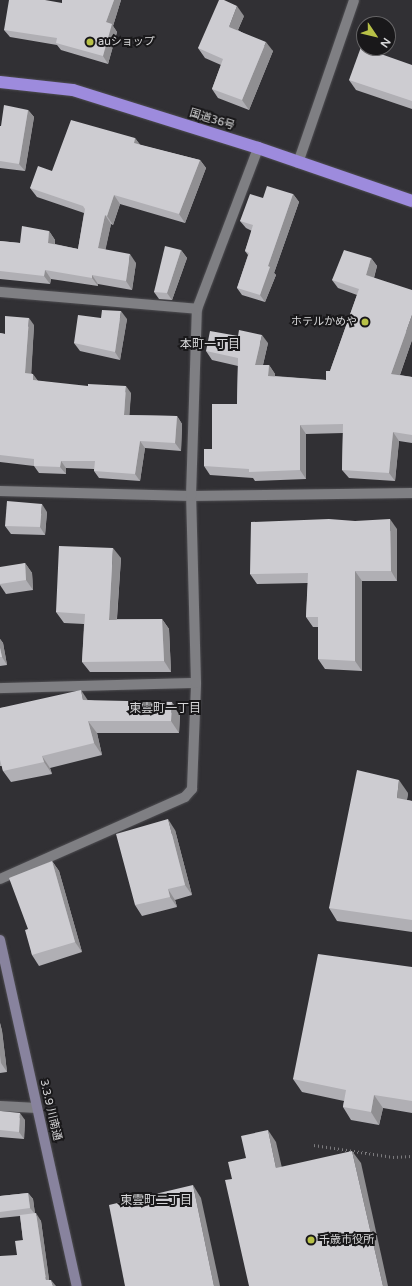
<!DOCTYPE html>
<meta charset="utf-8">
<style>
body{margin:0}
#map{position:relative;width:412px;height:1286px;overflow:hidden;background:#313034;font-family:"Varela Round","Noto Sans JP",sans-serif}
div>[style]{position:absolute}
.path>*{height:2.5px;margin-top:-1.25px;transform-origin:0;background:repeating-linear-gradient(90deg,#7c7b7e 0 1px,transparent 0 4px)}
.roads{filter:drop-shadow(0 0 1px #4e4d51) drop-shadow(0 0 1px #4e4d51)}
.street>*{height:10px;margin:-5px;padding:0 5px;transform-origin:5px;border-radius:5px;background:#7f7f83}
.secondary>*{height:10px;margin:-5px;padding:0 5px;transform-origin:5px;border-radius:5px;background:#88839e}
.highway>*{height:12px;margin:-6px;padding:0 6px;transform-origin:6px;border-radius:6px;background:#9d8bdd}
.wall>*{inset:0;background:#b0afb4}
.shaded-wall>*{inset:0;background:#908f92}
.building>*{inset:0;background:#cdccd1}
.dots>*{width:11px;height:11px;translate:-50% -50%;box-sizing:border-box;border:2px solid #19181a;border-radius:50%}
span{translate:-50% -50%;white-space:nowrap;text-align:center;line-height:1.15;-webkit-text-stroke:4px #19181a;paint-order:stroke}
.poi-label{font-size:11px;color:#d6d6d8}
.left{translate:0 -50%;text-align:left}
.right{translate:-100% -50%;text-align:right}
.street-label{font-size:11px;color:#d6d6d8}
.neighbourhood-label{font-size:12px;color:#d6d6d8}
.north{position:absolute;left:356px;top:16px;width:40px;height:40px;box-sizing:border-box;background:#19181a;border:1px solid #656466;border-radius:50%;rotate:125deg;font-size:11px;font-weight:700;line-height:16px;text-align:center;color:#d6d6d8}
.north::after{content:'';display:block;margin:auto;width:14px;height:18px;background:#b8c147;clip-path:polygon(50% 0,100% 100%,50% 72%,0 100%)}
</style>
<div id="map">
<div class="path">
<div style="left:314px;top:1145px;width:80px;rotate:8.6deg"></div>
<div style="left:393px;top:1157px;width:19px;rotate:-3deg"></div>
</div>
<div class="roads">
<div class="street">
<div style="left:298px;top:163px;width:172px;rotate:-71deg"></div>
<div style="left:0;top:292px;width:198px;rotate:4.9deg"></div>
<div style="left:0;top:491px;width:191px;rotate:1.5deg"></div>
<div style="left:191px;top:496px;width:221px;rotate:-0.8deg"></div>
<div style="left:0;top:688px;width:196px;rotate:-1.5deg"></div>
<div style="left:0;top:879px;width:202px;rotate:-23.9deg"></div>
<div style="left:185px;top:797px;width:11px;rotate:-49deg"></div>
<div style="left:192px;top:789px;width:106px;rotate:-87.8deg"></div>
<div style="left:196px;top:683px;width:187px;rotate:-91.5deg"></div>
<div style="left:191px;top:496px;width:187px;rotate:-88.2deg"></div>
<div style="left:197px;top:309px;width:172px;rotate:-69.2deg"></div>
<div style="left:0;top:1106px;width:37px;rotate:3deg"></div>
</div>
<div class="secondary">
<div style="left:0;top:940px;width:354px;rotate:77.5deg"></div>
</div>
<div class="highway">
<div style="left:0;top:82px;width:73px;rotate:6.3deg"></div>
<div style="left:73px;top:90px;width:194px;rotate:17.4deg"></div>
<div style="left:258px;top:148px;width:163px;rotate:19deg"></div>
</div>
</div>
<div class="wall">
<div style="clip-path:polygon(62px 0,121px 0,113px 26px,117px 32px,108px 64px,61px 50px,57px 45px,10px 37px,4px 30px,62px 3px)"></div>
<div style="clip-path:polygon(244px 16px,238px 30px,273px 51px,249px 110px,218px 98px,212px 89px,221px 65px,205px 58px,198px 48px)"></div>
<div style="clip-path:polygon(412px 65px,412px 109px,356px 90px,349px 80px)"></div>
<div style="clip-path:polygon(28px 110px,34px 117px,25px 171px,0 168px,0 126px,1px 126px)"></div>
<div style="clip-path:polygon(135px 138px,140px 145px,200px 160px,206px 168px,185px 223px,120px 204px,113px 225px,111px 224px,105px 250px,136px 263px,132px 290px,98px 284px,98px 286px,51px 279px,50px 284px,0 279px,0 241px,20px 243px,49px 231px,55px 240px,55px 244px,78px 249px,84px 213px,37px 197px,30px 188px,52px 171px)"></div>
<div style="clip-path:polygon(293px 194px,299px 202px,274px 273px,276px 275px,265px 302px,242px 295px,237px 288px,248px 255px,245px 251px,252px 231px,246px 228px,240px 221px,263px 198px)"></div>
<div style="clip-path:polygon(181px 250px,187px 258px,172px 300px,159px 299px,154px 292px)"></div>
<div style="clip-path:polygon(371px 258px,377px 266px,374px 278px,412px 340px,400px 375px,412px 377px,412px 443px,399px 441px,395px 481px,349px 478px,342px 470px,343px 433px,306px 434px,306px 479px,255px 481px,253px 478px,210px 475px,204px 466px,212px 449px,237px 404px,238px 366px,212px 360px,206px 351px,268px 343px,263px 365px,269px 365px,275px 374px,275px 376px,326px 380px,330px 371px,357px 295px,338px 288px,332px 280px)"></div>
<div style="clip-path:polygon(101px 318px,127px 319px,120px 360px,80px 351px,74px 343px)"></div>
<div style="clip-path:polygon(34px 325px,31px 373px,38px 381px,131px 393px,129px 415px,177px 416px,182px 424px,181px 451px,145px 448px,140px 481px,99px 478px,94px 471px,94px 469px,66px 468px,66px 474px,39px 473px,34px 466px,0 462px,0 333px,5px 334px)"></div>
<div style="clip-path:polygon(47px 512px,45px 535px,11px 534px,5px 526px)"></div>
<div style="clip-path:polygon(397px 529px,397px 581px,362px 581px,362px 671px,325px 669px,318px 659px,318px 627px,313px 627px,306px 617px,308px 583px,257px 584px,250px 574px)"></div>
<div style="clip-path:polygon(121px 558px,117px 619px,162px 619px,169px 629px,171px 672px,90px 672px,82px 662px,84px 624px,64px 623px,56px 612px)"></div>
<div style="clip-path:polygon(25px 563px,32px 573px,33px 590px,6px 594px,0 585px,0 572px)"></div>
<div style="clip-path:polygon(0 639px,3px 643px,7px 665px,0 666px)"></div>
<div style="clip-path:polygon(88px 700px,180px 714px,179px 733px,97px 733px,102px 755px,50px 768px,52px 774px,11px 782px,3px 771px,2px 766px,0 766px,0 708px)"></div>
<div style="clip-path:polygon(408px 793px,407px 800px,412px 801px,412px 932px,337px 921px,329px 908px)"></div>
<div style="clip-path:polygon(175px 830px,192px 895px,175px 900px,177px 907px,142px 916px,135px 905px)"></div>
<div style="clip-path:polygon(52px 861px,59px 871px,82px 952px,39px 966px,32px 955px,28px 929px)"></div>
<div style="clip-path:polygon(412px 967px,412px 1113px,383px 1108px,379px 1125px,351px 1120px,343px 1107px,344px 1101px,302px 1092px,293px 1079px)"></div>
<div style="clip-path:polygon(0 1023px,2px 1031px,7px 1072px,0 1073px)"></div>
<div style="clip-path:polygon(0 1111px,25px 1120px,24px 1139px,0 1137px)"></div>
<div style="clip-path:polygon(28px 1193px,33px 1199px,35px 1214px,41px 1221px,49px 1280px,17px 1255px,23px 1240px,20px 1216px,0 1218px,0 1196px)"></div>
</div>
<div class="shaded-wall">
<div style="clip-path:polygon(114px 0,121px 0,113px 26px,117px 32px,108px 64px,103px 56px,106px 22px)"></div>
<div style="clip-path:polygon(237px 6px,244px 16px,235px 36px,229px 27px)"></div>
<div style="clip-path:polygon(266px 42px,273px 51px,249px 110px,242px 100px)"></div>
<div style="clip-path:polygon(28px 110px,34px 117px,25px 171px,19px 164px)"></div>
<div style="clip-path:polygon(135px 138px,142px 147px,134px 143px)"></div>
<div style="clip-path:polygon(200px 160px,206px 168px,185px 223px,179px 214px)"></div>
<div style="clip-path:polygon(293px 194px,299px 202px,274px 273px,276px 275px,265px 302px,260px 295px,268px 266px)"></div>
<div style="clip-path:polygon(114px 195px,120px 204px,113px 225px,107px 216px)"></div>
<div style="clip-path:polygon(105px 215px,111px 224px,104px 257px,98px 248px)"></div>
<div style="clip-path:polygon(49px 231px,55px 240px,54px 252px,48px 243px)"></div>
<div style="clip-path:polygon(181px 250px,187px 258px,172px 300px,167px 293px)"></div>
<div style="clip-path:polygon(130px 254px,136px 263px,132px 290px,126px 281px)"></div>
<div style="clip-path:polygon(371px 258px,377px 266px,372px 284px,366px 275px)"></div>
<div style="clip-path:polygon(45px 270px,51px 279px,50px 284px,44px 276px)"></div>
<div style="clip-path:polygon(92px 275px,98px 284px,98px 286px,92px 278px)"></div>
<div style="clip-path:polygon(121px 311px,127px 319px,120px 360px,115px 352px)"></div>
<div style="clip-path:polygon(412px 315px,412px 340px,397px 383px,391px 374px)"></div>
<div style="clip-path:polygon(29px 318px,34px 325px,31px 380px,25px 373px)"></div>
<div style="clip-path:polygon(262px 335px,268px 343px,261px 373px,255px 365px)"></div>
<div style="clip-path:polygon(269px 365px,275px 374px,274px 385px,268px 376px)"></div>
<div style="clip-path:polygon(33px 374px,38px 381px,33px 380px)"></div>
<div style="clip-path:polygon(126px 386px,131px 393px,129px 423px,124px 415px)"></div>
<div style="clip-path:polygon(177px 416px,182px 424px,181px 451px,175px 443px)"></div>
<div style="clip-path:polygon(300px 425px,306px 434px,306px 479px,300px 470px)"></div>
<div style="clip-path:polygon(393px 432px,399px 441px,395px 481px,389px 473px)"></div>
<div style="clip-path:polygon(140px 441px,145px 448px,140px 481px,135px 474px)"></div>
<div style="clip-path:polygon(61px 461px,66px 468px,66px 474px,60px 467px)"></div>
<div style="clip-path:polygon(42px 504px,47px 512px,45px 535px,40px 527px)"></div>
<div style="clip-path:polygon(390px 519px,397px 529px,397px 581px,391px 571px)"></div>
<div style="clip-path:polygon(113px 548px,121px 558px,116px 630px,109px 620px)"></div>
<div style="clip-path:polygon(25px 563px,32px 573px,33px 590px,26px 580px)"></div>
<div style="clip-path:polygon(355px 571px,362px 581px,362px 671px,355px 661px)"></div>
<div style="clip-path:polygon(162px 619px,169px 629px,171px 672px,164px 661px)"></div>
<div style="clip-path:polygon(0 639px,3px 643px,7px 665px,2px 657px,0 648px)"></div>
<div style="clip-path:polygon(81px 690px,89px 702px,83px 700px)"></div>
<div style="clip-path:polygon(172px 702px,180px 714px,179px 733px,171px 721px)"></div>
<div style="clip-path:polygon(88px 721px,97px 733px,102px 755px,94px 743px)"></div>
<div style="clip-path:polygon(42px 756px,50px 768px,52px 774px,44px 762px)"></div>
<div style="clip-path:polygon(399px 780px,408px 793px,405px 811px,397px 798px)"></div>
<div style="clip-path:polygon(168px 819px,175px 830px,192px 895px,185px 885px)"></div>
<div style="clip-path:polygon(52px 861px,59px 871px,82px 952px,75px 942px)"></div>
<div style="clip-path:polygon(168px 889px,175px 900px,177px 907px,170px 897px)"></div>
<div style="clip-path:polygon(0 1023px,2px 1031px,7px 1072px,1px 1063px,0 1055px)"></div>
<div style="clip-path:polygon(374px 1095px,383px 1108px,379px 1125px,371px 1112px)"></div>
<div style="clip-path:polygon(20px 1113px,25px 1120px,24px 1139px,19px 1132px)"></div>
<div style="clip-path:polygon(268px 1130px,276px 1142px,285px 1181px,276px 1168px)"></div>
<div style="clip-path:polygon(352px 1151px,361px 1163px,388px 1286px,383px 1286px)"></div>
<div style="clip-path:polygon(193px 1185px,201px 1198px,220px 1286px,214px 1286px)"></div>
<div style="clip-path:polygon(28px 1193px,33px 1199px,35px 1214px,30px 1208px)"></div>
<div style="clip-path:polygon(36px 1213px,41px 1221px,50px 1286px,46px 1280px)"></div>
<div style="clip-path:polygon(51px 1280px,56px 1286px,53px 1286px)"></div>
</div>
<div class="building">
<div style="clip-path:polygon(9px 0,45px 0,62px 3px,62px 0,114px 0,106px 22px,112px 24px,103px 56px,56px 43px,57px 38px,4px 30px)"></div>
<div style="clip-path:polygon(219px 0,224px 0,237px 6px,229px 27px,266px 42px,242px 100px,212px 89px,223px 59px,198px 48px)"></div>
<div style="clip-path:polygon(361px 47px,412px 65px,412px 101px,349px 80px)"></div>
<div style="clip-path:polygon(4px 105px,28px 110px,19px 164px,0 161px,0 126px,1px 126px)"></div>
<div style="clip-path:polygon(71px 120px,135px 138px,134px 143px,200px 160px,179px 214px,114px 195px,107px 216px,105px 215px,98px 248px,130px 254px,126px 281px,92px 275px,92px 278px,45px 270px,44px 276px,0 271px,0 241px,20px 243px,22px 226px,49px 231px,48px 243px,78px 249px,85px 209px,83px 206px,30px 188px,38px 166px,52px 171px)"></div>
<div style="clip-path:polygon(267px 186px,293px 194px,268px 266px,270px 267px,260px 295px,237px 288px,249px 253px,245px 251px,253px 225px,240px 221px,250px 194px,263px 198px)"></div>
<div style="clip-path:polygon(165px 246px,181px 250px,167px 293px,154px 292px)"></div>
<div style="clip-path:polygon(344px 250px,371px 258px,366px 275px,412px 290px,412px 315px,391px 374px,412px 377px,412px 435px,393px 432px,389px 473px,342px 470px,343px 424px,300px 425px,300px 470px,249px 472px,249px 469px,204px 466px,204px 449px,212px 449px,212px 404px,237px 404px,238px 358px,206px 351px,210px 331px,238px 336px,239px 330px,262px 335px,255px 365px,269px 365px,268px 376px,326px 380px,326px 371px,330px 371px,359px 289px,332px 280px)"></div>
<div style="clip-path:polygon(102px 310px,121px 311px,115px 352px,74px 343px,78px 315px,101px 318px)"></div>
<div style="clip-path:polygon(5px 316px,29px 318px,25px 373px,33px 374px,33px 380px,88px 386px,88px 384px,126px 386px,124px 415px,177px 416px,175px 443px,140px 441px,135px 474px,94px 471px,95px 461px,61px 461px,60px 467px,34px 466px,34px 459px,0 455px,0 333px,5px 334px)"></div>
<div style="clip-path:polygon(7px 501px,42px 504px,40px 527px,5px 526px)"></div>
<div style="clip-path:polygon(329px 519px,355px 521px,390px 519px,391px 571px,355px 571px,355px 661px,318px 659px,318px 617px,306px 617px,308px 573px,250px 574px,251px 522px)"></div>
<div style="clip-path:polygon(59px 546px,113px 548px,109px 620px,162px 619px,164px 661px,82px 662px,85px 614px,56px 612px)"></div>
<div style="clip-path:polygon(25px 563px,26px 580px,0 584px,0 567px)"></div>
<div style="clip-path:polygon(0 648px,2px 657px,0 657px)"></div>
<div style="clip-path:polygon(81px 690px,83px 700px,172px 702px,171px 721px,88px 721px,94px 743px,42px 756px,44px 762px,3px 771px,0 760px,0 708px)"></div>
<div style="clip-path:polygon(357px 770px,399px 780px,397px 798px,412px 801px,412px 920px,329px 908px)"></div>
<div style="clip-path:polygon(168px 819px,185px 885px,168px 889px,170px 897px,135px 905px,116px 834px)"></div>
<div style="clip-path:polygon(52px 861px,75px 942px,32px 955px,25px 930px,28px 929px,9px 878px)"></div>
<div style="clip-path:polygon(318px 954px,412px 967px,412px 1101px,374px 1095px,371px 1112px,343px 1107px,346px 1090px,293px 1079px)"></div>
<div style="clip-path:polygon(0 1111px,20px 1113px,19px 1132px,0 1130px)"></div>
<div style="clip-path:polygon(268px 1130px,276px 1168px,352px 1151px,383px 1286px,249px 1286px,225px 1180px,232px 1179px,228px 1162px,246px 1158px,241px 1136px)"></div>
<div style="clip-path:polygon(193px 1185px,214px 1286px,125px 1286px,109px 1205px)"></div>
<div style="clip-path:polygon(28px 1193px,30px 1208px,0 1212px,0 1196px)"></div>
<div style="clip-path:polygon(36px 1213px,46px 1280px,51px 1280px,53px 1286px,0 1286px,0 1256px,17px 1255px,15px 1241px,23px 1240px,20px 1215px)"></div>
</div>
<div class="dots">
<div style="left:90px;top:42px;background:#b8c147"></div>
<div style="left:365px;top:322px;background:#b8c147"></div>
<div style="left:311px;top:1240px;background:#b8c147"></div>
</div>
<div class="poi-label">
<span class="left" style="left:98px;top:42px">auショップ</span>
<span class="right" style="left:357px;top:322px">ホテルかめや</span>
<span class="left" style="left:319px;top:1240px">千歳市役所</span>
</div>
<div class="street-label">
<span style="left:212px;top:120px;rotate:17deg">国道36号</span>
<span style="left:50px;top:1110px;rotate:77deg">3.3.9 川南通</span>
</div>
<div class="neighbourhood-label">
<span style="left:210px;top:345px">本町一丁目</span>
<span style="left:165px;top:709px">東雲町一丁目</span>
<span style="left:156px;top:1201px">東雲町二丁目</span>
</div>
<div class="north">N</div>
</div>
